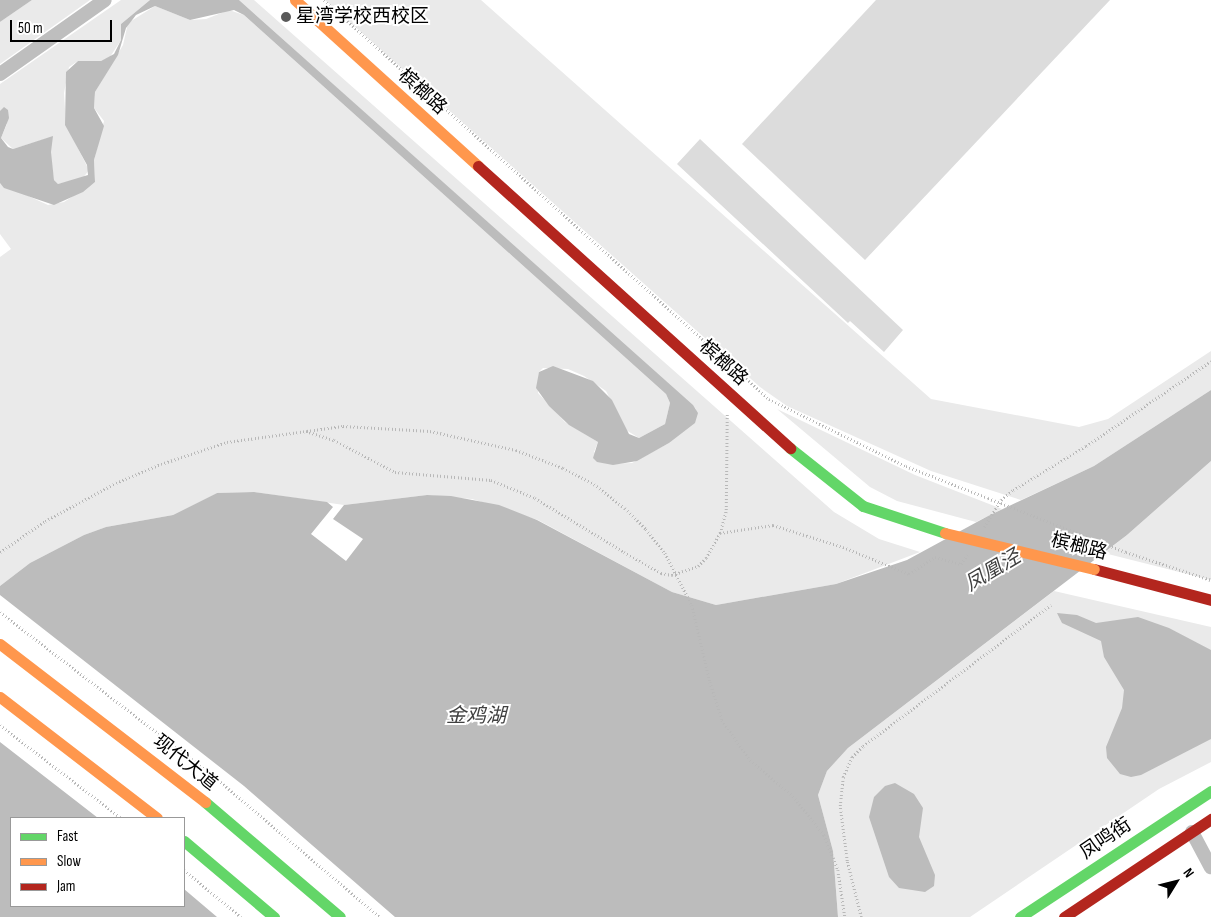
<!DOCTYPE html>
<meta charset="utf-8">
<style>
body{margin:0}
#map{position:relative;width:1211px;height:917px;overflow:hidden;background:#fff;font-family:"Sofia Sans Condensed","Noto Sans SC",sans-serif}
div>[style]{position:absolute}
.green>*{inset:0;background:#eaeaea}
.water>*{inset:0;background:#bcbcbc}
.pier>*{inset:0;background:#fff}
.building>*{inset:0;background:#dcdcdc}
.path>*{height:2.5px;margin-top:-1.25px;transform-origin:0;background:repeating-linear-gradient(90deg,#b8b8b8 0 1px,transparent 0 3.5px)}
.street>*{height:14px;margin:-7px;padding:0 7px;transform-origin:7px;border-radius:7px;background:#bebebe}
.fast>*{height:11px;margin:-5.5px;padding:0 5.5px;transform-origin:5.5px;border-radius:5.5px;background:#63d668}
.slow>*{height:11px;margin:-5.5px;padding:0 5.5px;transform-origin:5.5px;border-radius:5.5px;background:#ff974d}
.jam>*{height:11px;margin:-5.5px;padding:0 5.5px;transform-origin:5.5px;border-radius:5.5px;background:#b3261e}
.path-bridge>*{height:2.5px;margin-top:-1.25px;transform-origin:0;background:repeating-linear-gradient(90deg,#b8b8b8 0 1px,transparent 0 3.5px)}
.slow-bridge>*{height:11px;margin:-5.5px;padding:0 5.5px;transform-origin:5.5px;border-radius:5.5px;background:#ff974d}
.dots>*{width:14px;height:14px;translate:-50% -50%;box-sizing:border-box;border:2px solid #fff;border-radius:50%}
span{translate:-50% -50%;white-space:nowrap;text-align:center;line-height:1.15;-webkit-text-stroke:4px #fff;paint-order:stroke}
.poi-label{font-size:19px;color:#000}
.left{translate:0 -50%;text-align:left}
.street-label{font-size:19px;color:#000}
.water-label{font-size:20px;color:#404040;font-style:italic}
.legend{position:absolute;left:10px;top:817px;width:175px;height:90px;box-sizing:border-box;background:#fff;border:1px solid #999;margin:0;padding:6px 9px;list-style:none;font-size:15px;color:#000}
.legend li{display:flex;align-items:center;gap:10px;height:25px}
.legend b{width:25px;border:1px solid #999}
.north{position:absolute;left:1151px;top:857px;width:50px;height:50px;-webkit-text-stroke:4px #fff;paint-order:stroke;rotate:54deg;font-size:14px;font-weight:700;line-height:20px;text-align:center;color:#000}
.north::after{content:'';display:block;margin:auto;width:18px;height:22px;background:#000;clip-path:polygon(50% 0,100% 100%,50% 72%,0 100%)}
.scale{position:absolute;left:10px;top:20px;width:102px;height:22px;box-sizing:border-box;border:2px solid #000;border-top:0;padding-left:6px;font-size:15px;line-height:18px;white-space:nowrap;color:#000;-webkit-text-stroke:4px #fff;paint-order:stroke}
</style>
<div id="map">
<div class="green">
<div style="clip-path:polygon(32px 0,90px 0,0 64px,0 22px)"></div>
<div style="clip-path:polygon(121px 0,150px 0,121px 24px,121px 40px,110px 57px,101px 61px,78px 61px,69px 67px,64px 93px,66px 125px,89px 170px,83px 178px,58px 184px,54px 180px,48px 138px,13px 149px,1px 138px,7px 124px,0 111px,0 84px)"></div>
<div style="clip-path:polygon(239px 0,254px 0,834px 512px,879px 539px,920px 552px,836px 584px,716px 605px,672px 592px,538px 520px,472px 499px,427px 495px,344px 505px,254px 492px,217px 493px,173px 515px,106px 527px,84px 535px,30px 563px,0 586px,0 257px,11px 249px,0 234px,0 183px,48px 205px,64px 202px,95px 182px,94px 160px,104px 121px,94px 108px,95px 92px,123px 45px,128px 23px,155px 6px,190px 20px,206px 19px,229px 10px,244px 15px,666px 394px,670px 403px,665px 424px,639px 438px,626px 430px,606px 391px,584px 376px,568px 369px,543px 368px,539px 372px,538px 393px,565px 422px,598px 442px,594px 452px,608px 464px,632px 463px,669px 443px,696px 409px)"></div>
<div style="clip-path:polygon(325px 0,481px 0,931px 399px,1079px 427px,1108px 419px,1211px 351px,1211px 390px,1094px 466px,1021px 500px,931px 471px,787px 406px,760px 387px)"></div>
<div style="clip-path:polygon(777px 409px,915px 475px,1002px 509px,976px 522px,897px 501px,870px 487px)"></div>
<div style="clip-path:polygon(1211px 461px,1211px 580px,1104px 553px,1127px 535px)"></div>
<div style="clip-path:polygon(1054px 591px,1211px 627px,1211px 762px,1159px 789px,970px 917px,838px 917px,833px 851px,818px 795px,827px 771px,848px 748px)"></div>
</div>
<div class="water">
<div style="clip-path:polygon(0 0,32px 0,0 22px)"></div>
<div style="clip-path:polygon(150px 0,239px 0,693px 405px,698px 413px,695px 423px,669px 443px,637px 461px,613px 465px,597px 462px,593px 458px,598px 442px,569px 425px,549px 406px,536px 388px,539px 372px,553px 366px,593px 381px,612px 400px,629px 434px,639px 438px,665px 424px,670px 403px,666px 394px,244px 15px,234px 10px,190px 20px,155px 6px,136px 15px,126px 28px,118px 55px,95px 92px,94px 108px,104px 126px,94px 160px,95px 182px,83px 192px,54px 205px,4px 188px,0 183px,0 111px,4px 107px,8px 110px,9px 118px,1px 138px,8px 147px,13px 149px,53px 136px,51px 152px,54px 180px,58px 184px,88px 175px,87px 165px,65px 125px,66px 72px,78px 61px,101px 61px,114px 54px,121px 40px,121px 24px)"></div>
<div style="clip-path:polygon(evenodd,1211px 390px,1211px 461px,1127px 535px,848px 748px,827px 771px,818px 795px,833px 851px,838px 917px,0 917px,0 586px,30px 563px,84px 535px,106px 527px,173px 515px,217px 493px,254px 492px,327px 502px,333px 507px,311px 534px,346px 561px,363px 539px,333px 519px,344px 505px,427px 495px,451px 496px,499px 505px,537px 520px,672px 592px,716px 605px,836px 584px,907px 560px,988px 516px,1094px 466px,1211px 390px,11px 818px,184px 818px,184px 906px,11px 906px,11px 818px)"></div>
<div style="clip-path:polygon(1057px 613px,1077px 615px,1096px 623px,1138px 617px,1169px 628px,1211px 650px,1211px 739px,1141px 775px,1131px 777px,1120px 774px,1107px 758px,1106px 747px,1122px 708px,1124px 690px,1104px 657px,1101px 641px,1062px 623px)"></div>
<div style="clip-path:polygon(895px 783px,914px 794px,923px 808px,919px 837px,935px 875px,934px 886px,925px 892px,899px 888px,889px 877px,869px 817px,874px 797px,885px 786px)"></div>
</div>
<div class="pier">
<div style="clip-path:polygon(0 595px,244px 786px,395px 917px,217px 917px,184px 889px,184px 818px,98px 818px,0 742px)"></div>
</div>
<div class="building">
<div style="clip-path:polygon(876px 0,1110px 0,865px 260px,742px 144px)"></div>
<div style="clip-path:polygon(700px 139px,903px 330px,884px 352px,850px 321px,848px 323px,677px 164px)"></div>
</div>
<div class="path">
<div style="left:324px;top:0;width:598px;rotate:41.88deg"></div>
<div style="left:769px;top:399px;width:153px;rotate:26.1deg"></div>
<div style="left:906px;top:466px;width:88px;rotate:21.3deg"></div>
<div style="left:306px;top:431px;width:29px;rotate:18deg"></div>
<div style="left:334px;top:440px;width:69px;rotate:27.7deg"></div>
<div style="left:395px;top:472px;width:96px;rotate:4.8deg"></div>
<div style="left:491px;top:480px;width:48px;rotate:22.2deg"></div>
<div style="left:535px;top:498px;width:104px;rotate:31.2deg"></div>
<div style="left:624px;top:552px;width:43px;rotate:29.6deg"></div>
<div style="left:661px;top:573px;width:11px;rotate:10deg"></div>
<div style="left:672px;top:575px;width:28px;rotate:-19deg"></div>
<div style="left:698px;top:566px;width:11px;rotate:-45deg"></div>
<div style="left:706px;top:558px;width:29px;rotate:-61deg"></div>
<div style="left:720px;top:533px;width:24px;rotate:-75deg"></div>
<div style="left:726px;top:510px;width:97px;rotate:-89.4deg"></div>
<div style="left:984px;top:527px;width:32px;rotate:-58deg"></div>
<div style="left:1001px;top:500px;width:16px;rotate:-40deg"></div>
<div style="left:1013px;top:490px;width:85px;rotate:-31.1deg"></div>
<div style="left:1086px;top:446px;width:151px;rotate:-34.2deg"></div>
<div style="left:720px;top:533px;width:54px;rotate:-8.6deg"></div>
<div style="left:773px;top:525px;width:73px;rotate:17.4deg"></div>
<div style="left:843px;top:547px;width:71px;rotate:22.2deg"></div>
<div style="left:909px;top:574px;width:31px;rotate:-33deg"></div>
<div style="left:935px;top:557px;width:27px;rotate:15deg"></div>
<div style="left:961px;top:564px;width:11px;rotate:-56deg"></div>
<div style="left:0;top:552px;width:55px;rotate:-34.6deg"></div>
<div style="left:45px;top:521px;width:81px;rotate:-28.2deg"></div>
<div style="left:116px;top:483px;width:49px;rotate:-22.9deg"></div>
<div style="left:161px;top:464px;width:70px;rotate:-18.4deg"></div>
<div style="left:227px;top:442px;width:117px;rotate:-7.9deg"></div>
<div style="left:343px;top:426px;width:87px;rotate:3.3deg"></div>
<div style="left:430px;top:431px;width:88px;rotate:12.5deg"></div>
<div style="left:516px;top:450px;width:50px;rotate:21deg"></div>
<div style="left:563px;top:468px;width:35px;rotate:27deg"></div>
<div style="left:594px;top:484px;width:39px;rotate:38deg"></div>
<div style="left:625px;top:508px;width:30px;rotate:45deg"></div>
<div style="left:1126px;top:552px;width:89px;rotate:18.2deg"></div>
<div style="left:0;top:612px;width:265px;rotate:37.5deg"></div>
<div style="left:210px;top:773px;width:223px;rotate:40.3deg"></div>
<div style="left:0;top:725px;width:153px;rotate:37.5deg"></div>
<div style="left:184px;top:870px;width:74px;rotate:39.5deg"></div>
<div style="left:861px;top:917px;width:58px;rotate:-104deg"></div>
<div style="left:847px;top:861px;width:55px;rotate:-97.3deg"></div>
<div style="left:840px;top:806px;width:29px;rotate:-84deg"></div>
<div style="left:843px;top:777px;width:22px;rotate:-66deg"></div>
<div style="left:852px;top:757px;width:16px;rotate:-45deg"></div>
<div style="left:863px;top:746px;width:235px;rotate:-36.9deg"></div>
</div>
<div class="street">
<div style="left:0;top:74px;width:128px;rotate:-35.2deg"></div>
<div style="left:1192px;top:832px;width:40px;rotate:62deg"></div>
</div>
<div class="fast">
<div style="left:790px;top:448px;width:93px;rotate:38.5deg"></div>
<div style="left:863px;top:506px;width:86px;rotate:18.2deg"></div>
<div style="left:205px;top:802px;width:177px;rotate:40.4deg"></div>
<div style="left:184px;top:841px;width:118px;rotate:40.2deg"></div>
<div style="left:1020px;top:917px;width:229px;rotate:-33.4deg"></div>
</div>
<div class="slow">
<div style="left:295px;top:0;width:247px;rotate:42.2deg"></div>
<div style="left:0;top:644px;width:259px;rotate:37.6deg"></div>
<div style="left:0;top:697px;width:198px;rotate:37.6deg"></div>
</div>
<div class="jam">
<div style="left:478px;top:166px;width:421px;rotate:42.1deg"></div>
<div style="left:1094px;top:569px;width:121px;rotate:14.8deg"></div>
<div style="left:1064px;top:917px;width:177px;rotate:-33.7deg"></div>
</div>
<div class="path-bridge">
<div style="left:988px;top:498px;width:148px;rotate:21.4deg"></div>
<div style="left:646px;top:529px;width:31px;rotate:52deg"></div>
<div style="left:665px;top:553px;width:59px;rotate:62.6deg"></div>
<div style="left:692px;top:605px;width:79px;rotate:76.8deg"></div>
<div style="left:710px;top:682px;width:40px;rotate:72deg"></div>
<div style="left:722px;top:720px;width:49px;rotate:55deg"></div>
<div style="left:750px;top:760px;width:56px;rotate:39.9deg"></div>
<div style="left:793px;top:796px;width:50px;rotate:51.5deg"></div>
<div style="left:824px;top:835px;width:38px;rotate:68deg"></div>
<div style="left:838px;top:870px;width:48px;rotate:81.5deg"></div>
</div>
<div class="slow-bridge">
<div style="left:945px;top:533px;width:153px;rotate:13.6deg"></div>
</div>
<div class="dots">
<div style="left:286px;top:17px;background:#595959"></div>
</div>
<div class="poi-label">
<span class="left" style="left:296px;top:17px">星湾学校西校区</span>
</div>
<div class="street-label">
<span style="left:422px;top:92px;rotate:42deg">槟榔路</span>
<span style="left:723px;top:363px;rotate:42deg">槟榔路</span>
<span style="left:1079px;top:547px;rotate:14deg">槟榔路</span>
<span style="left:185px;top:763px;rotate:39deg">现代大道</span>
<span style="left:1106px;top:839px;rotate:-34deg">凤鸣街</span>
</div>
<div class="water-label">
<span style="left:993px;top:571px;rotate:-31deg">凤凰泾</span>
<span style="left:476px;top:716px">金鸡湖</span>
</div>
<ul class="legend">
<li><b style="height:6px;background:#63d668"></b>Fast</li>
<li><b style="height:6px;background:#ff974d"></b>Slow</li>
<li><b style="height:6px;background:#b3261e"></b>Jam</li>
</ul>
<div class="north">N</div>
<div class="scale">50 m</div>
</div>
